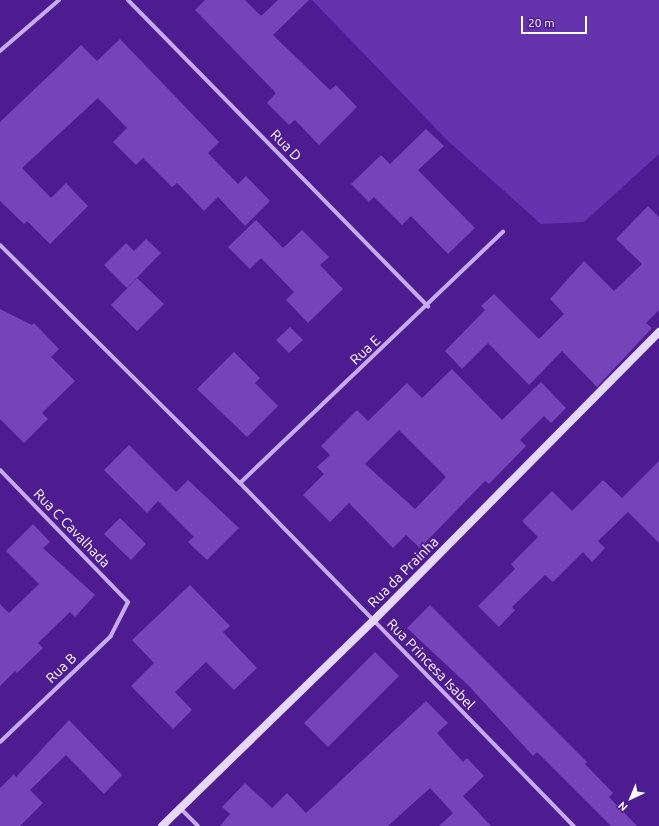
<!DOCTYPE html>
<style>
body{margin:0}
#map{position:relative;width:659px;height:826px;overflow:hidden;background:#4d1c90;font-family:Ubuntu,sans-serif}
div>[style]{position:absolute}
.green>*{inset:0;background:#6633af}
.building>*{inset:0;background:#7444b8}
.street>*{height:4px;margin:-2px;padding:0 2px;transform-origin:2px;border-radius:2px;background:#c6abee}
.secondary>*{height:8px;margin:-4px;padding:0 4px;transform-origin:4px;border-radius:4px;background:#e6d8fa}
span{translate:-50% -50%;white-space:nowrap;text-align:center;line-height:1.15;-webkit-text-stroke:3.5px #4d1c90;paint-order:stroke}
.street-label{font-size:14px;color:#fff}
.north{position:absolute;left:611px;top:778px;width:40px;height:40px;-webkit-text-stroke:3px #4d1c90;paint-order:stroke;rotate:224deg;font-size:11px;font-weight:700;line-height:16px;text-align:center;color:#fff}
.north::after{content:'';display:block;margin:auto;width:14px;height:18px;background:#fff;clip-path:polygon(50% 0,100% 100%,50% 72%,0 100%)}
.scale{position:absolute;left:521px;top:16px;width:66px;height:18px;box-sizing:border-box;border:2px solid #fff;border-top:0;padding-left:5px;font-size:12px;line-height:14px;white-space:nowrap;color:#fff;-webkit-text-stroke:3px #4d1c90;paint-order:stroke}
</style>
<div id="map">
<div class="green">
<div style="clip-path:polygon(312px 0,659px 0,659px 154px,584px 222px,541px 224px,448px 141px)"></div>
</div>
<div class="building">
<div style="clip-path:polygon(205px 0,245px 0,261px 16px,278px 0,309px 0,273px 35px,330px 90px,336px 85px,357px 107px,319px 145px,295px 120px,289px 125px,267px 103px,276px 93px,195px 10px)"></div>
<div style="clip-path:polygon(120px 39px,219px 142px,208px 153px,238px 184px,246px 176px,270px 201px,245px 226px,218px 197px,204px 211px,177px 183px,172px 187px,143px 158px,136px 165px,113px 142px,127px 128px,98px 98px,22px 168px,51px 198px,66px 183px,88px 206px,50px 244px,27px 221px,24px 224px,0 201px,0 122px,81px 45px,97px 61px)"></div>
<div style="clip-path:polygon(426px 129px,444px 146px,418px 170px,475px 228px,448px 254px,411px 216px,402px 225px,374px 197px,369px 202px,351px 184px,381px 155px,390px 164px)"></div>
<div style="clip-path:polygon(648px 206px,659px 217px,659px 310px,646px 323px,652px 328px,597px 387px,562px 351px,529px 385px,488px 343px,462px 369px,445px 351px,485px 310px,481px 306px,494px 294px,539px 339px,564px 314px,550px 299px,584px 261px,614px 291px,642px 264px,616px 239px)"></div>
<div style="clip-path:polygon(256px 220px,283px 248px,302px 230px,329px 257px,320px 265px,343px 289px,308px 323px,286px 300px,294px 292px,261px 258px,250px 269px,228px 247px)"></div>
<div style="clip-path:polygon(146px 239px,161px 253px,127px 288px,104px 265px,126px 243px,134px 251px)"></div>
<div style="clip-path:polygon(137px 278px,164px 304px,137px 331px,111px 305px)"></div>
<div style="clip-path:polygon(0 309px,32px 325px,34px 323px,59px 349px,51px 357px,75px 381px,42px 413px,48px 419px,24px 443px,0 419px)"></div>
<div style="clip-path:polygon(290px 327px,303px 340px,289px 353px,276px 340px)"></div>
<div style="clip-path:polygon(234px 352px,260px 378px,255px 383px,278px 406px,247px 437px,197px 389px)"></div>
<div style="clip-path:polygon(evenodd,452px 369px,502px 420px,541px 382px,566px 408px,551px 423px,544px 416px,520px 440px,526px 446px,489px 484px,485px 481px,420px 548px,406px 535px,393px 548px,349px 503px,330px 522px,303px 495px,324px 474px,317px 467px,330px 455px,321px 446px,357px 410px,368px 421px,407px 383px,422px 398px,452px 369px,399px 430px,446px 477px,415px 509px,365px 464px,399px 430px)"></div>
<div style="clip-path:polygon(129px 445px,176px 492px,188px 480px,239px 528px,207px 560px,188px 542px,194px 537px,158px 501px,147px 513px,104px 470px)"></div>
<div style="clip-path:polygon(659px 461px,659px 543px,628px 512px,598px 541px,605px 548px,592px 562px,583px 552px,553px 582px,545px 575px,512px 607px,515px 610px,499px 627px,478px 606px,515px 569px,511px 564px,538px 537px,522px 521px,552px 491px,572px 511px,603px 480px,622px 498px)"></div>
<div style="clip-path:polygon(120px 518px,146px 544px,131px 560px,104px 534px)"></div>
<div style="clip-path:polygon(33px 524px,50px 542px,43px 548px,95px 595px,75px 617px,70px 612px,38px 643px,43px 648px,17px 673px,15px 671px,0 686px,0 604px,9px 613px,39px 584px,6px 551px)"></div>
<div style="clip-path:polygon(190px 585px,230px 626px,223px 632px,257px 668px,234px 690px,206px 662px,175px 692px,192px 710px,173px 729px,131px 686px,154px 663px,132px 640px)"></div>
<div style="clip-path:polygon(430px 605px,587px 762px,585px 764px,613px 793px,609px 797px,637px 826px,611px 826px,537px 752px,533px 756px,469px 686px,407px 628px)"></div>
<div style="clip-path:polygon(375px 652px,399px 676px,328px 747px,304px 723px)"></div>
<div style="clip-path:polygon(426px 701px,448px 723px,437px 733px,463px 762px,467px 758px,484px 776px,463px 796px,491px 826px,439px 826px,453px 813px,430px 788px,388px 826px,220px 826px,230px 814px,222px 807px,245px 783px,272px 808px,287px 793px,306px 813px)"></div>
<div style="clip-path:polygon(69px 720px,122px 775px,104px 794px,66px 755px,30px 790px,43px 803px,20px 826px,0 826px,0 788px,14px 774px,16px 777px)"></div>
</div>
<div class="street">
<div style="left:128px;top:0;width:429px;rotate:45.6deg"></div>
<div style="left:0;top:51px;width:78px;rotate:-40.8deg"></div>
<div style="left:0;top:245px;width:338px;rotate:44.8deg"></div>
<div style="left:240px;top:483px;width:479px;rotate:45.8deg"></div>
<div style="left:0;top:470px;width:184px;rotate:45.9deg"></div>
<div style="left:128px;top:602px;width:38px;rotate:117deg"></div>
<div style="left:111px;top:636px;width:153px;rotate:136.3deg"></div>
<div style="left:240px;top:483px;width:364px;rotate:-43.7deg"></div>
<div style="left:180px;top:808px;width:25px;rotate:45deg"></div>
</div>
<div class="secondary">
<div style="left:162px;top:826px;width:294px;rotate:-44.2deg"></div>
<div style="left:373px;top:621px;width:407px;rotate:-45.3deg"></div>
</div>
<div class="street-label">
<span style="left:286px;top:145px;rotate:46deg">Rua D</span>
<span style="left:365px;top:350px;rotate:-43deg">Rua E</span>
<span style="left:72px;top:528px;rotate:46deg">Rua C Cavalhada</span>
<span style="left:403px;top:572px;rotate:-45deg">Rua da Prainha</span>
<span style="left:431px;top:664px;rotate:46deg">Rua Princesa Isabel</span>
<span style="left:61px;top:668px;rotate:-44deg">Rua B</span>
</div>
<div class="north">N</div>
<div class="scale">20 m</div>
</div>
